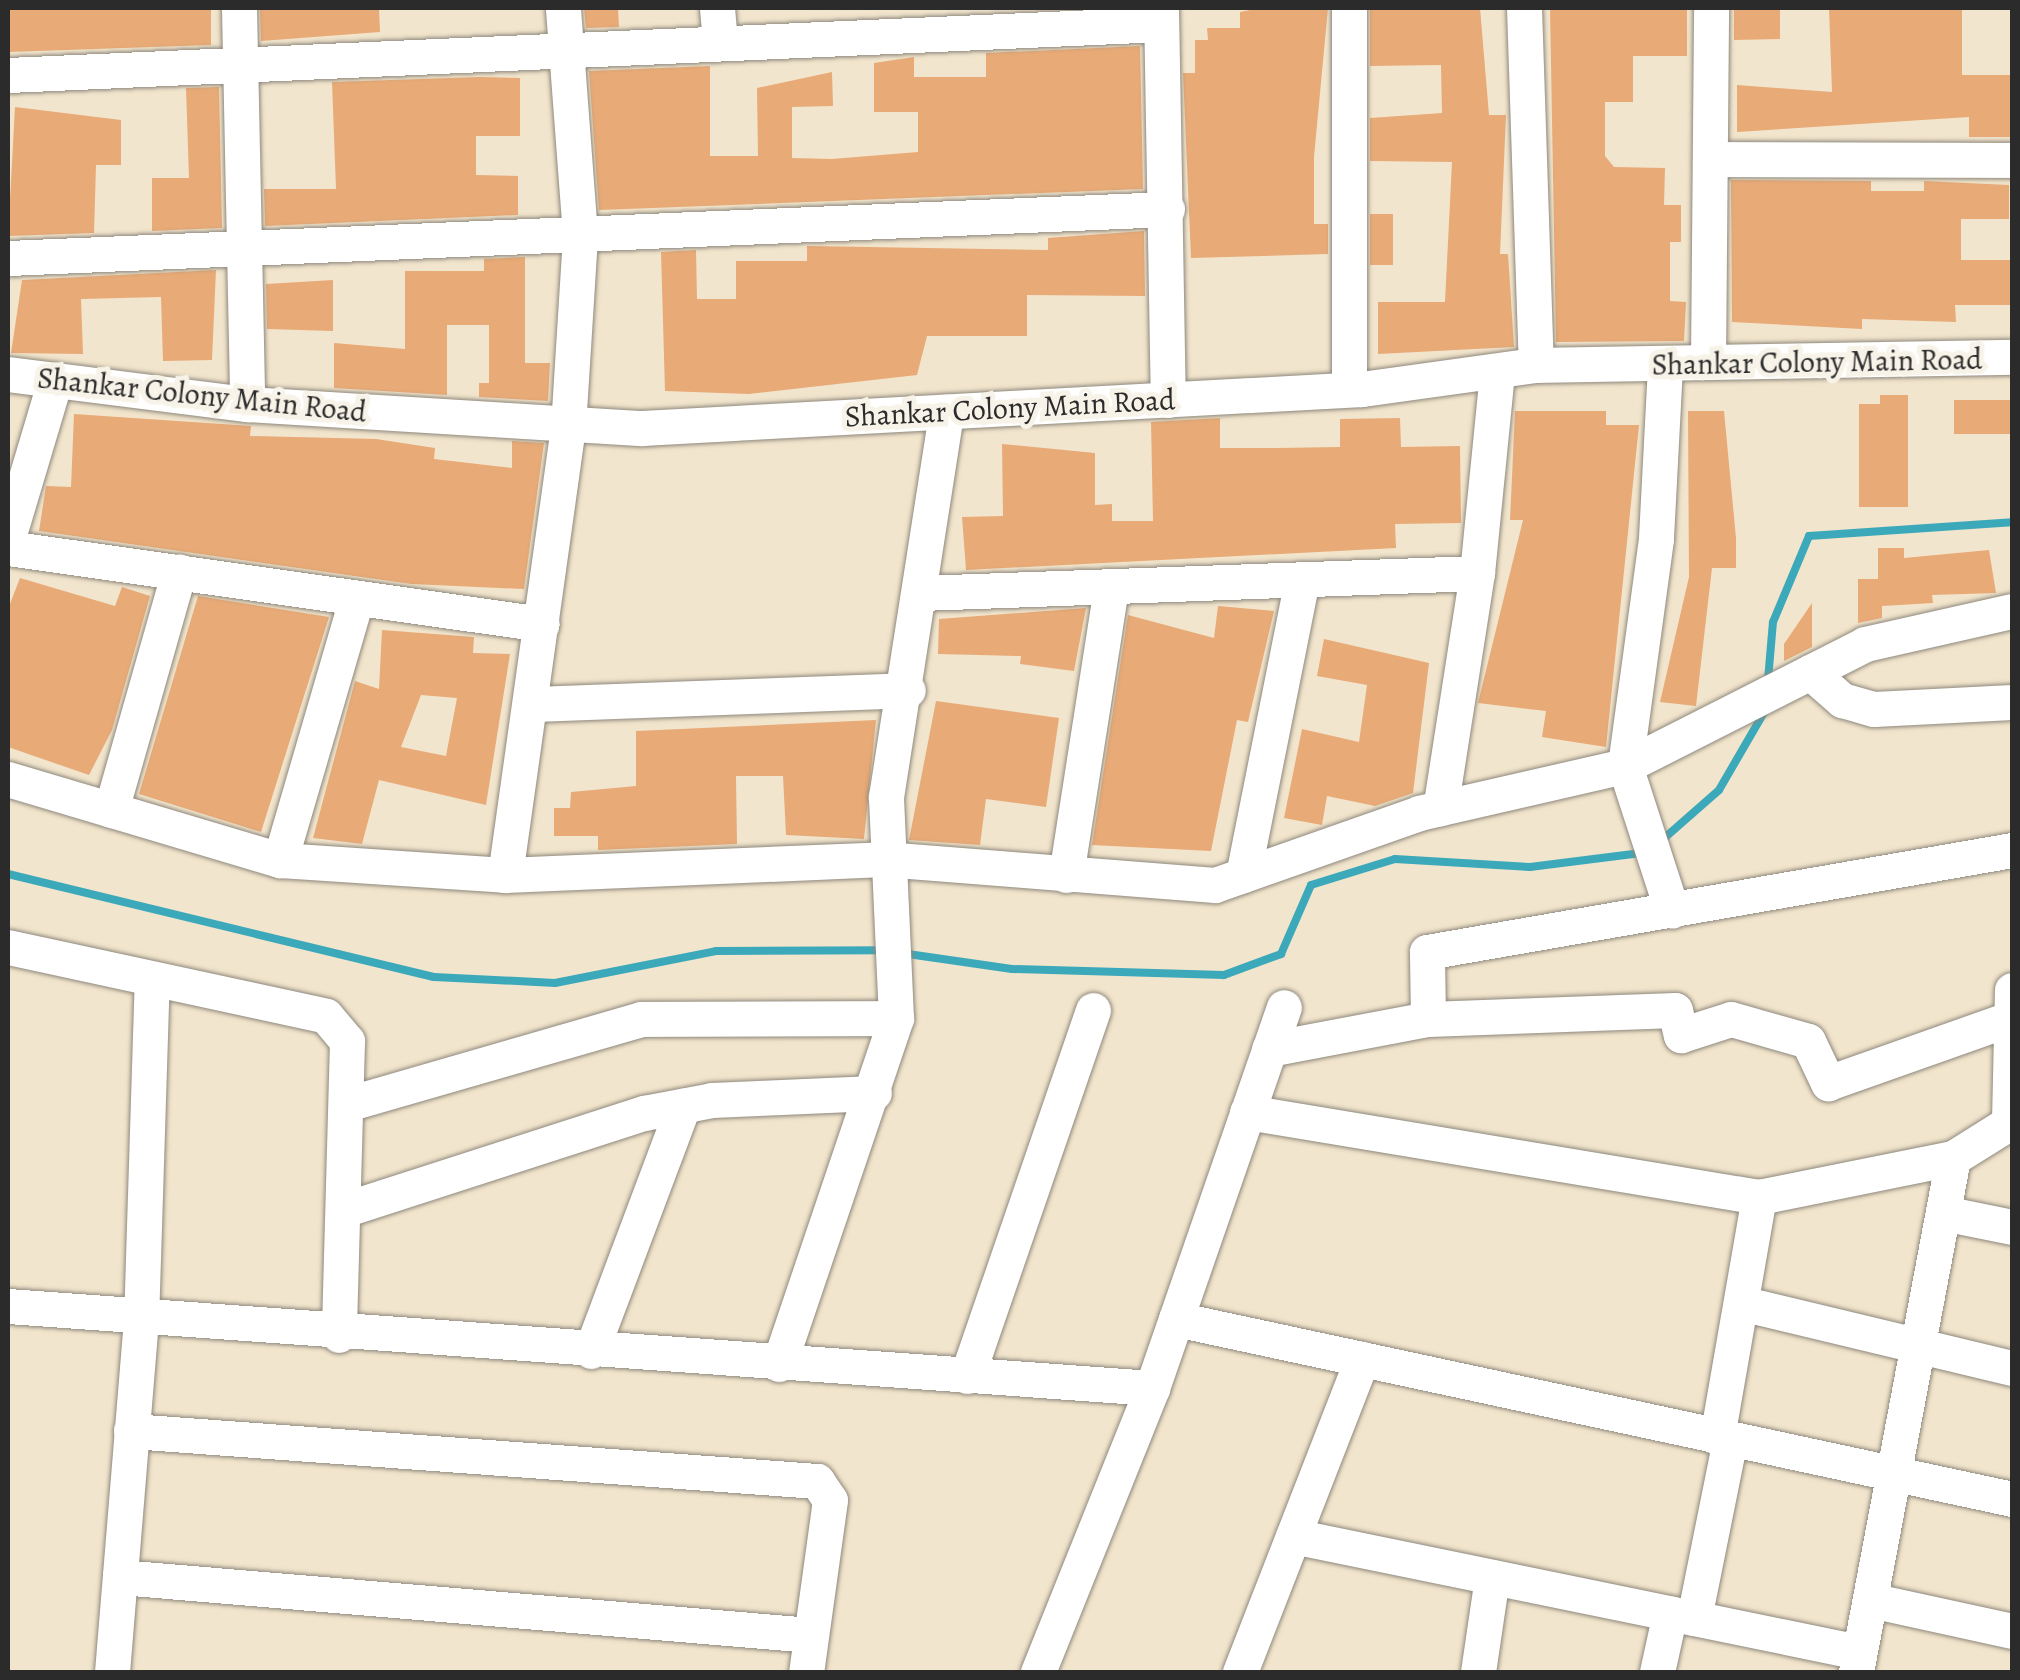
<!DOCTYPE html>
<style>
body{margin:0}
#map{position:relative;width:2020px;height:1680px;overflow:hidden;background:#f2e5cd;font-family:Alegreya,serif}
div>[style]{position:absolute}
.stream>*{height:8px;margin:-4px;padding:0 4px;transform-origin:4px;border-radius:4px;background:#3ca9bb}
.building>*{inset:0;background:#e8aa77}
.roads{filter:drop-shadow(0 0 2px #8e887c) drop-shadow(0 0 2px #8e887c)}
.minor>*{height:35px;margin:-17.5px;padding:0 17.5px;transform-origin:17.5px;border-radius:17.5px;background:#fff}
span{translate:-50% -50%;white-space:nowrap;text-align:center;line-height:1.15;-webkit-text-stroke:10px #f7f3e8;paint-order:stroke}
.street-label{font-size:30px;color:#2b2b2b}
.frame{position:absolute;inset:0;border:10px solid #2b2b2b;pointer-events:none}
</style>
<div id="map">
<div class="stream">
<div style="left:1768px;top:680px;width:58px;rotate:-85.1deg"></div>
<div style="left:1773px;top:622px;width:93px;rotate:-67.3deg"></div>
<div style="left:1809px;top:536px;width:203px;rotate:-3.9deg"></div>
<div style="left:1661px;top:841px;width:77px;rotate:-41.3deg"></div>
<div style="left:1719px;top:790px;width:94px;rotate:-59.9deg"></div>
<div style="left:8px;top:874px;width:438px;rotate:13.6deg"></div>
<div style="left:434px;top:977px;width:121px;rotate:2.8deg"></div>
<div style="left:555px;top:983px;width:164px;rotate:-11.2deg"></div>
<div style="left:716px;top:951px;width:166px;rotate:-0.3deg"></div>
<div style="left:901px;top:953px;width:112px;rotate:8.2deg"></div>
<div style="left:1012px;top:969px;width:212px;rotate:1.6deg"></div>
<div style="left:1224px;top:975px;width:61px;rotate:-20.2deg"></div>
<div style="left:1281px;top:954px;width:75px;rotate:-66.5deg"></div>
<div style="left:1311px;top:885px;width:88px;rotate:-17.2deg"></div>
<div style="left:1395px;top:859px;width:135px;rotate:3.4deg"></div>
<div style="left:1530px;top:867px;width:112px;rotate:-7.2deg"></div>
</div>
<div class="building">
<div style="clip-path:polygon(8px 8px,211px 8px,211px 45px,8px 52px)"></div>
<div style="clip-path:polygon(260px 8px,379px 8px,380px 32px,261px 41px)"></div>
<div style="clip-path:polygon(584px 8px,618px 8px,619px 27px,586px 28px)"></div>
<div style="clip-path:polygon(1260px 8px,1328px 8px,1314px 157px,1314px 224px,1328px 224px,1328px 254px,1191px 258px,1183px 73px,1195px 73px,1195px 40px,1208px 40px,1207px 28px,1240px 28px,1240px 12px)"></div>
<div style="clip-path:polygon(1370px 8px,1480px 8px,1489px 115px,1506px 115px,1500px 254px,1508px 254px,1514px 347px,1378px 354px,1378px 302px,1445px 302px,1452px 162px,1370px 161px,1370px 118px,1442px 113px,1441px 65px,1370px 66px)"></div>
<div style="clip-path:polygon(1550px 8px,1687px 8px,1687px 56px,1633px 56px,1633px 102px,1605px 102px,1605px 156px,1614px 167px,1665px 168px,1664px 205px,1681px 205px,1681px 242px,1670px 242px,1670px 301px,1686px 302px,1684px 341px,1556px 342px)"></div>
<div style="clip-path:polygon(1734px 8px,1780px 8px,1780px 39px,1734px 40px)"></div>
<div style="clip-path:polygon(1829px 8px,1962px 8px,1962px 75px,2011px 75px,2011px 137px,1969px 137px,1969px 117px,1737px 132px,1737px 85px,1832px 92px)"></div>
<div style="clip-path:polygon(1140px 46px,1143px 189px,599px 210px,589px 71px,710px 66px,710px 156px,758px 156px,757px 88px,832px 72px,833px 106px,792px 107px,792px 158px,832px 159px,918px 152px,918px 112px,874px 112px,874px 63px,914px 57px,914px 77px,986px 77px,986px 53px)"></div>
<div style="clip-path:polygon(480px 77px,520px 78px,520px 136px,476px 136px,476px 175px,518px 176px,518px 215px,265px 226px,264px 189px,336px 189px,332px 82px)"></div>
<div style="clip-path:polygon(219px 87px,222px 228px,152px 231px,152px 178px,189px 178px,186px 88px)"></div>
<div style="clip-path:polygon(15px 107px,121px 120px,121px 165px,96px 165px,94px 233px,8px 236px)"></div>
<div style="clip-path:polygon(1731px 180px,1871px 181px,1871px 191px,1924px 191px,1924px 181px,2009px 185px,2009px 219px,1961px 219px,1961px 260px,2010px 260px,2010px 305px,1955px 305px,1956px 322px,1862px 319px,1862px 329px,1732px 322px)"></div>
<div style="clip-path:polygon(1370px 214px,1393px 214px,1393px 265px,1370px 265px)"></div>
<div style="clip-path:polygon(1144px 231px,1145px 296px,1027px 295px,1027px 336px,927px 336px,917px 375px,749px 394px,665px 391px,661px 252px,696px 250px,697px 299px,736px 299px,736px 261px,807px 261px,807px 246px,1048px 250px,1048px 238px)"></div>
<div style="clip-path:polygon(525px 257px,525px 363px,550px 363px,548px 401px,479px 397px,479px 383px,489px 383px,489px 325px,447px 325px,447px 395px,334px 388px,334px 343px,405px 349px,405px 271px,484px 271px,484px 259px)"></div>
<div style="clip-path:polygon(216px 270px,212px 360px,163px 361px,161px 297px,81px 299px,83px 354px,11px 353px,22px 280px)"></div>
<div style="clip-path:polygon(333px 280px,333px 331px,267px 329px,266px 284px)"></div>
<div style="clip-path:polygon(1880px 395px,1908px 395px,1908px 507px,1859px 507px,1859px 404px,1880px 404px)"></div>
<div style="clip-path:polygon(1954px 400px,2012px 400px,2012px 434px,1954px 434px)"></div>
<div style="clip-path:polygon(1515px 411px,1606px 411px,1606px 425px,1639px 425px,1606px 747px,1542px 737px,1546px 711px,1478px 703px,1523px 520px,1510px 520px)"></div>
<div style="clip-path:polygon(1688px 411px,1724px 411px,1736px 538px,1736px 568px,1712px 568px,1696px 706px,1660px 702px,1689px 577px)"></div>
<div style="clip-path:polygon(74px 414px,251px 426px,250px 436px,376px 439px,435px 448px,434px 459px,512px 468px,512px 441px,544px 443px,524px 589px,411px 584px,39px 531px,46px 486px,71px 487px)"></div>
<div style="clip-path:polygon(1220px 418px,1220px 448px,1276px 448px,1340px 447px,1340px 419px,1400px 418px,1401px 447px,1460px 446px,1461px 523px,1395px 524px,1396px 548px,966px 570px,962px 517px,1003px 516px,1002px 444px,1095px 453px,1095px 505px,1112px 504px,1112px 521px,1153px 521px,1151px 422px)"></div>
<div style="clip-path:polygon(1878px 548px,1904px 548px,1904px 558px,1989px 550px,1996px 593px,1932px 595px,1933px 603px,1882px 606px,1882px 618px,1858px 623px,1858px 579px,1878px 579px)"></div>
<div style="clip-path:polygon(20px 578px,115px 606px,122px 587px,150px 596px,112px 730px,89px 775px,8px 747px,8px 609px)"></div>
<div style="clip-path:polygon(198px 596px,329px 617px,261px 832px,139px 794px)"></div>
<div style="clip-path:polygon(1812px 603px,1812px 647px,1784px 661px,1784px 644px)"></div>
<div style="clip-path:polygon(1218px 606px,1274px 611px,1248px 722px,1237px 720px,1211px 851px,1092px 845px,1128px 615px,1214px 638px)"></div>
<div style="clip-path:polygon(1086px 608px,1074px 671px,1020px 664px,1021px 656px,938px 654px,939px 619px)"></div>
<div style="clip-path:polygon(evenodd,382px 630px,474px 637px,473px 653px,510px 654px,486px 805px,379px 780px,362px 844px,313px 838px,355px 681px,379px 689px,382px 630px,421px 695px,457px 698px,446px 756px,401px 747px,421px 695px)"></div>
<div style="clip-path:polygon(1324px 639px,1429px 663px,1413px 793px,1375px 806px,1327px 796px,1322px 825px,1284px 818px,1302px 729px,1359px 742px,1367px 685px,1317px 676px)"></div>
<div style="clip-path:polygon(936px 701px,1059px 718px,1046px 807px,986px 799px,980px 845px,909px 840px)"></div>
<div style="clip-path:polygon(876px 720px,864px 839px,786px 835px,783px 776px,736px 776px,737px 844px,598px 850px,598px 836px,554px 836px,554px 808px,570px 808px,571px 792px,636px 786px,636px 731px)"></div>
</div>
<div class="roads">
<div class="minor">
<div style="left:239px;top:8px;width:396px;rotate:88.8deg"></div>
<div style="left:717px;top:8px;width:35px;rotate:85deg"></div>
<div style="left:1161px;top:8px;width:392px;rotate:89deg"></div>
<div style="left:1524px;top:8px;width:357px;rotate:88.1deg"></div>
<div style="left:8px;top:75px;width:1154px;rotate:-2.53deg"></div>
<div style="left:1712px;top:159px;width:300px;rotate:0.2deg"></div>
<div style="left:8px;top:258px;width:1160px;rotate:-2.42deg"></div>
<div style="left:1708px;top:362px;width:354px;rotate:-89.5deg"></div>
<div style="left:1665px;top:366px;width:173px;rotate:93deg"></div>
<div style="left:1656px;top:539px;width:229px;rotate:97.8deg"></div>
<div style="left:1625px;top:766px;width:152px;rotate:72deg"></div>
<div style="left:8px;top:374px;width:241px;rotate:7.2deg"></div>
<div style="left:247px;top:404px;width:396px;rotate:3.5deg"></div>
<div style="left:642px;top:428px;width:721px;rotate:-3.1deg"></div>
<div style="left:1362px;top:389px;width:176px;rotate:-7.9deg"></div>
<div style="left:1536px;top:365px;width:476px;rotate:-1deg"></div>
<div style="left:1349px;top:387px;width:379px;rotate:-90deg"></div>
<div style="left:8px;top:538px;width:165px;rotate:-73.4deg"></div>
<div style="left:8px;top:548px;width:539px;rotate:8.1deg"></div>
<div style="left:1477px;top:573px;width:202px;rotate:-84.3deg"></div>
<div style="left:921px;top:593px;width:556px;rotate:-2.06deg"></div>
<div style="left:1477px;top:573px;width:238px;rotate:98.9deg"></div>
<div style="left:1810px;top:672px;width:43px;rotate:41.2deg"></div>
<div style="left:1842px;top:700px;width:33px;rotate:16deg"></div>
<div style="left:1874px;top:709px;width:138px;rotate:-2.9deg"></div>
<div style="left:531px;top:704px;width:377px;rotate:-2.1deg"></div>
<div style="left:8px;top:779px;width:284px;rotate:16.6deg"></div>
<div style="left:280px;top:860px;width:225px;rotate:3.8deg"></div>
<div style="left:505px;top:875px;width:379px;rotate:-2.4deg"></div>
<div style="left:884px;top:859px;width:332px;rotate:4.5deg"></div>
<div style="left:1215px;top:885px;width:216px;rotate:-19.4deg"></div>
<div style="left:1419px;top:813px;width:211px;rotate:-12.9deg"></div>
<div style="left:1625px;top:766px;width:269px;rotate:-26.9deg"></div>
<div style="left:1865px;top:644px;width:151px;rotate:-12.7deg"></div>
<div style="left:111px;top:810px;width:248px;rotate:-74.1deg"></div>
<div style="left:280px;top:860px;width:271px;rotate:-73.7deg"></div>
<div style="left:505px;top:875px;width:452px;rotate:-82deg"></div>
<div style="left:568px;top:427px;width:192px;rotate:-86.4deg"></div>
<div style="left:580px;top:235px;width:228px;rotate:-94.3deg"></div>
<div style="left:1066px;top:875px;width:292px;rotate:-81.1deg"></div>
<div style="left:1243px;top:875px;width:301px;rotate:-78.7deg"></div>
<div style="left:8px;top:947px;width:325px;rotate:12.2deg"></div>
<div style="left:326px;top:1016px;width:33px;rotate:50deg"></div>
<div style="left:347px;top:1041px;width:294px;rotate:91.6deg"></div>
<div style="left:1428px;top:1019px;width:247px;rotate:-2.1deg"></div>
<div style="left:1675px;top:1010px;width:26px;rotate:77deg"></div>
<div style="left:1681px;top:1035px;width:52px;rotate:-17.7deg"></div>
<div style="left:1731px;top:1019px;width:80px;rotate:15.9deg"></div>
<div style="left:1808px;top:1041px;width:47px;rotate:64.5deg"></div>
<div style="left:1828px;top:1083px;width:192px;rotate:-19.5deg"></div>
<div style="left:1269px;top:1049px;width:162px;rotate:-10.7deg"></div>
<div style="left:1428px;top:1019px;width:67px;rotate:-90.9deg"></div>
<div style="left:1427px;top:952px;width:594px;rotate:-9.89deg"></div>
<div style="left:347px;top:1104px;width:306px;rotate:-16.1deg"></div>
<div style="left:641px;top:1019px;width:255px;rotate:-0.2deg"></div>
<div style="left:896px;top:1018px;width:221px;rotate:-92.6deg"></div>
<div style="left:886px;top:797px;width:390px;rotate:-81.1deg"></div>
<div style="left:1247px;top:1112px;width:519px;rotate:9.43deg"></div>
<div style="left:1759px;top:1197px;width:198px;rotate:-11.4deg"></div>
<div style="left:1953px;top:1158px;width:70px;rotate:-32.1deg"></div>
<div style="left:2009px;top:1121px;width:131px;rotate:-88.7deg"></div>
<div style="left:346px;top:1209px;width:313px;rotate:-17.9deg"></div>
<div style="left:644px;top:1113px;width:69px;rotate:-10.8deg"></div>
<div style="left:712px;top:1100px;width:162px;rotate:-2.5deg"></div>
<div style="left:1943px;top:1213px;width:70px;rotate:11.5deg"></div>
<div style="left:1741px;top:1303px;width:279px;rotate:13.5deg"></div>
<div style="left:8px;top:1306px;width:1147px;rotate:4.1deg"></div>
<div style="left:1176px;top:1319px;width:855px;rotate:12.15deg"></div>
<div style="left:591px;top:1351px;width:262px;rotate:-69.4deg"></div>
<div style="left:779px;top:1364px;width:365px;rotate:-71.3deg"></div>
<div style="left:967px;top:1376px;width:387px;rotate:-71deg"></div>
<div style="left:131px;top:1431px;width:688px;rotate:4.17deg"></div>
<div style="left:817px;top:1481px;width:23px;rotate:56deg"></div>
<div style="left:830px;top:1500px;width:174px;rotate:97.9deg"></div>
<div style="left:1717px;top:1437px;width:244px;rotate:-80.1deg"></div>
<div style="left:1293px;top:1536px;width:578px;rotate:11.58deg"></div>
<div style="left:120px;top:1577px;width:692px;rotate:4.8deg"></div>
<div style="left:1870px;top:1600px;width:145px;rotate:12.3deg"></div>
<div style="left:1694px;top:1618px;width:183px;rotate:-78.6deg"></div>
<div style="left:112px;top:1672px;width:351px;rotate:-85.3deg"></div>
<div style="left:141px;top:1322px;width:343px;rotate:-88.2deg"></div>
<div style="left:1038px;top:1672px;width:306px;rotate:-68.1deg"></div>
<div style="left:1152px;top:1388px;width:403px;rotate:-70.9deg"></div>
<div style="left:1240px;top:1672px;width:336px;rotate:-68.7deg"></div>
<div style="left:1478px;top:1672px;width:96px;rotate:-81.6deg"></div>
<div style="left:1657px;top:1672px;width:60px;rotate:-77.6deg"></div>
<div style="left:1856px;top:1672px;width:523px;rotate:-79.31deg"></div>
</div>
</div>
<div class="street-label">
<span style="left:1817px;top:362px;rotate:-1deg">Shankar Colony Main Road</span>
<span style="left:202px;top:395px;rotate:6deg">Shankar Colony Main Road</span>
<span style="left:1010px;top:408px;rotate:-3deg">Shankar Colony Main Road</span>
</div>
<div class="frame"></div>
</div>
